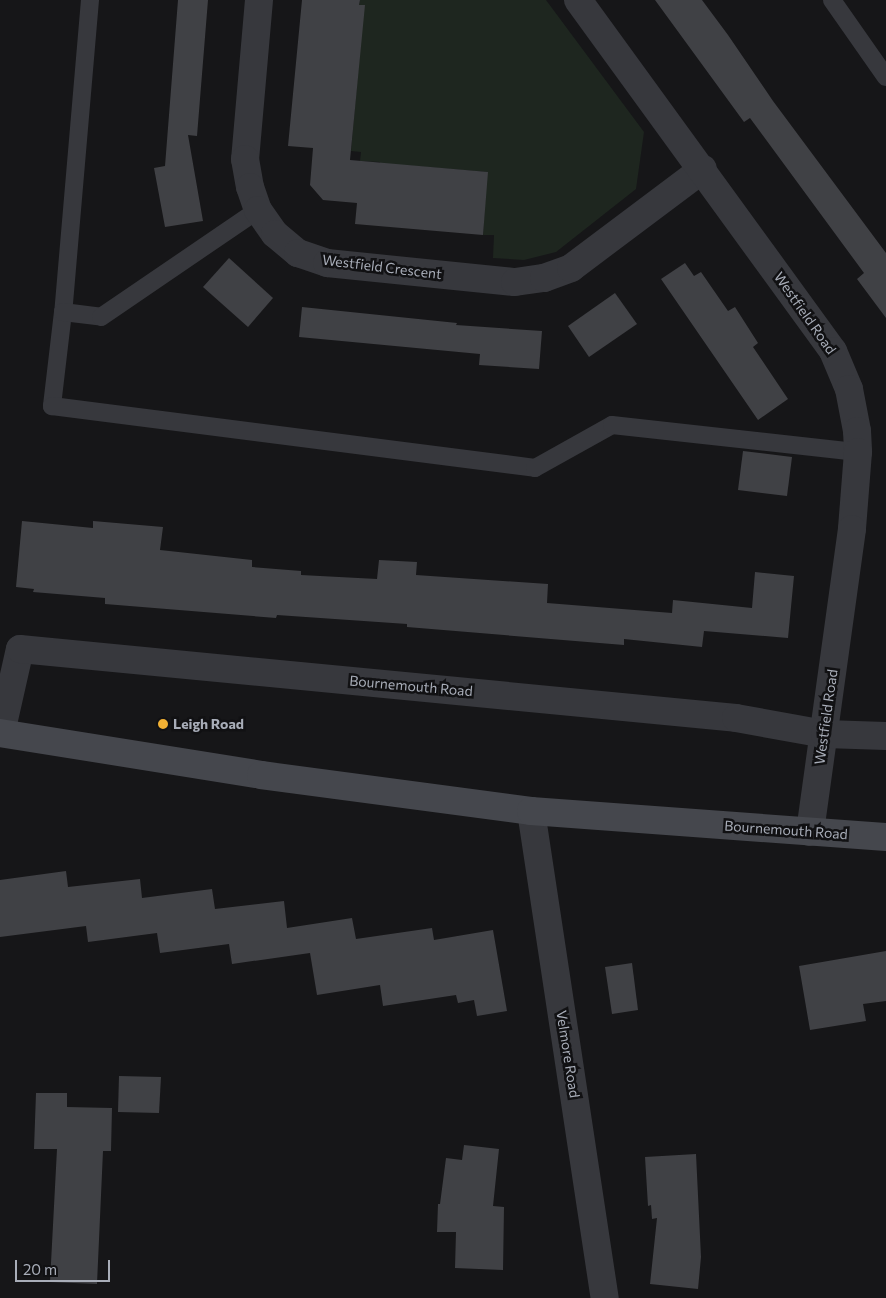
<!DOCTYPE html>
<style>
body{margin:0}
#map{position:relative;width:886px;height:1298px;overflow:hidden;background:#161618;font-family:Commissioner,sans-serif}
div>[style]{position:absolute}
.green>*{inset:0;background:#1e261f}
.building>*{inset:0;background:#404145}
.lane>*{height:18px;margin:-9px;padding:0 9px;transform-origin:9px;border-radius:9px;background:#37383d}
.street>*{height:28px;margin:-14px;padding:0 14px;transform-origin:14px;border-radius:14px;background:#37383d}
.secondary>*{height:28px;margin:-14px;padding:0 14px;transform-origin:14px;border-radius:14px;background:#45474d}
.dots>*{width:14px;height:14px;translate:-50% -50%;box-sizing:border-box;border:2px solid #111113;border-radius:50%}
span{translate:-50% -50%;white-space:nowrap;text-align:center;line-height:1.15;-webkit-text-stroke:5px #111113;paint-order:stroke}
.street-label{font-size:14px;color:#a8adb8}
.poi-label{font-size:14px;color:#a8adb8;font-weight:700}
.left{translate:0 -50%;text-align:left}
.scale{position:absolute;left:15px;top:1260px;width:95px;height:22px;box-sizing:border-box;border:2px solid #a8adb8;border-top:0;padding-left:6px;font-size:15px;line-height:18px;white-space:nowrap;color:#a8adb8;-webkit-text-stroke:4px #111113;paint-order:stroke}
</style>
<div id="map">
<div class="green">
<div style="clip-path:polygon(360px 0,546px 0,644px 132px,636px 189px,556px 252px,524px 260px,493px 258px,494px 235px,483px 235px,487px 172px,402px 165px,380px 168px,380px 162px,360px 161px,361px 152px,351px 151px,364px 5px,359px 5px)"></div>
</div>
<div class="building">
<div style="clip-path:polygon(178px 0,208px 0,197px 136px,188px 135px,203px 221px,165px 227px,154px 168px,165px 166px)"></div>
<div style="clip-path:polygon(302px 0,360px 0,359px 5px,365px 5px,350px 160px,488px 172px,483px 235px,355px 224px,357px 203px,323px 200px,310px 185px,313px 148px,288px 146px)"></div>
<div style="clip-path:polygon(655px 0,702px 0,728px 35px,773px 101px,886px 253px,886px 318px,857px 279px,864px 273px,750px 118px,744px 122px)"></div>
<div style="clip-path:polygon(229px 258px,273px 298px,248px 327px,203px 287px)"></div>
<div style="clip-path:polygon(685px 263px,694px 276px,701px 272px,728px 311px,735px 307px,758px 343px,753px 347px,788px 399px,758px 420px,661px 279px)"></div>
<div style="clip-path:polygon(615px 293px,637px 324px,589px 357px,568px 326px)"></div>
<div style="clip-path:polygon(302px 307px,457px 323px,456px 325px,542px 331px,539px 369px,479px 365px,480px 354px,299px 337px)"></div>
<div style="clip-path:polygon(743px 451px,792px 457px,787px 496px,738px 490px)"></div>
<div style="clip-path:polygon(22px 521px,93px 528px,93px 521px,163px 527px,160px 550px,252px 560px,252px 567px,301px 571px,301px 575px,377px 579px,379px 560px,417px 562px,416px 575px,548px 584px,547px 603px,672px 613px,673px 600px,752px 608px,755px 572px,794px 576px,788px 638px,704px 631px,702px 647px,624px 639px,624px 645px,407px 627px,407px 624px,277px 615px,276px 618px,105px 604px,105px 598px,33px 592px,34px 589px,16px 587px)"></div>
<div style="clip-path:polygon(66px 871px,68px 887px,140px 879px,142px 898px,212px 889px,215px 909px,284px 901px,287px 928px,352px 918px,356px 939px,432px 928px,434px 940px,493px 930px,507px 1011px,477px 1016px,474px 1000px,458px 1003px,456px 995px,383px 1006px,380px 985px,317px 995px,310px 953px,232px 964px,229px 944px,160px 953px,157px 933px,88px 942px,86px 926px,0 937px,0 880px)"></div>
<div style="clip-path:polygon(886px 951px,886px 1001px,863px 1004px,866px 1021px,810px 1030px,799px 966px)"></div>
<div style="clip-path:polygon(632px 963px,638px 1010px,612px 1014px,605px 967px)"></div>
<div style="clip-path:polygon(119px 1076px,161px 1077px,159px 1113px,118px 1112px)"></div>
<div style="clip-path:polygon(36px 1093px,67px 1093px,67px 1107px,112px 1108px,111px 1151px,103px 1151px,97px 1284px,50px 1282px,57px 1149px,34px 1149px)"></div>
<div style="clip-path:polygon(464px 1145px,499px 1149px,493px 1206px,504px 1207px,503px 1270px,455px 1268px,456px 1232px,437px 1232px,438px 1204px,440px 1204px,446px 1158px,462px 1160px)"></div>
<div style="clip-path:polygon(696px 1154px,701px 1257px,698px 1289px,650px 1284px,657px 1218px,652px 1219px,651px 1205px,648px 1206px,645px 1157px)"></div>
</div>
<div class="lane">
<div style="left:90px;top:0;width:313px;rotate:94.9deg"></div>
<div style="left:63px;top:312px;width:95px;rotate:96.7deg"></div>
<div style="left:52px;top:406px;width:487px;rotate:7.3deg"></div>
<div style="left:535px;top:468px;width:88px;rotate:-29.2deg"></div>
<div style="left:612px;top:425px;width:247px;rotate:6.3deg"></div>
<div style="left:832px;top:0;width:94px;rotate:55deg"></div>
<div style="left:63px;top:312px;width:38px;rotate:7deg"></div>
<div style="left:101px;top:317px;width:190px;rotate:-34.3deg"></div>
</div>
<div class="street">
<div style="left:259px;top:0;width:160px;rotate:95deg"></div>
<div style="left:245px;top:159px;width:28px;rotate:80deg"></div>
<div style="left:250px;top:187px;width:24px;rotate:71deg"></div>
<div style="left:258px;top:210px;width:29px;rotate:55deg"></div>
<div style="left:275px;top:234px;width:30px;rotate:40deg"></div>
<div style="left:298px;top:253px;width:31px;rotate:19deg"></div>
<div style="left:327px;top:263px;width:189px;rotate:5.8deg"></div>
<div style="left:515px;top:282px;width:29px;rotate:-8deg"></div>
<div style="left:544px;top:278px;width:29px;rotate:-20deg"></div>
<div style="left:571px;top:268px;width:165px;rotate:-36.9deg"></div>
<div style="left:578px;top:0;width:434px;rotate:54deg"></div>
<div style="left:833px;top:351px;width:41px;rotate:67.2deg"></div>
<div style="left:849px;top:389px;width:43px;rotate:79.2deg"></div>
<div style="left:857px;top:431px;width:21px;rotate:87deg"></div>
<div style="left:858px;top:452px;width:77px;rotate:94.5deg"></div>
<div style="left:852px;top:529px;width:306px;rotate:97.9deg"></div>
<div style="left:1px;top:733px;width:86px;rotate:-77.3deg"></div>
<div style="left:20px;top:649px;width:719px;rotate:5.5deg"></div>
<div style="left:736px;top:718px;width:90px;rotate:10.2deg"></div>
<div style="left:825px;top:734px;width:61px;rotate:1.9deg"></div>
<div style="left:531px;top:811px;width:493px;rotate:81.4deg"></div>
</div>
<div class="secondary">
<div style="left:0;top:733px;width:264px;rotate:9.1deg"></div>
<div style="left:261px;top:775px;width:272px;rotate:7.6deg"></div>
<div style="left:531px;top:811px;width:356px;rotate:4.2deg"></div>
</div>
<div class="dots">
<div style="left:163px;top:724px;background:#f2b134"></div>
</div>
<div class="street-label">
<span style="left:382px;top:267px;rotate:7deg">Westfield Crescent</span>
<span style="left:805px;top:313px;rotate:55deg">Westfield Road</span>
<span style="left:411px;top:686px;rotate:5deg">Bournemouth Road</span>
<span style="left:826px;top:717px;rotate:-82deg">Westfield Road</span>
<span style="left:786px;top:830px;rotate:4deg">Bournemouth Road</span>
<span style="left:568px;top:1054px;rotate:81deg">Velmore Road</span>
</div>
<div class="poi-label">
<span class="left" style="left:173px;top:724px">Leigh Road</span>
</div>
<div class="scale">20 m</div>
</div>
